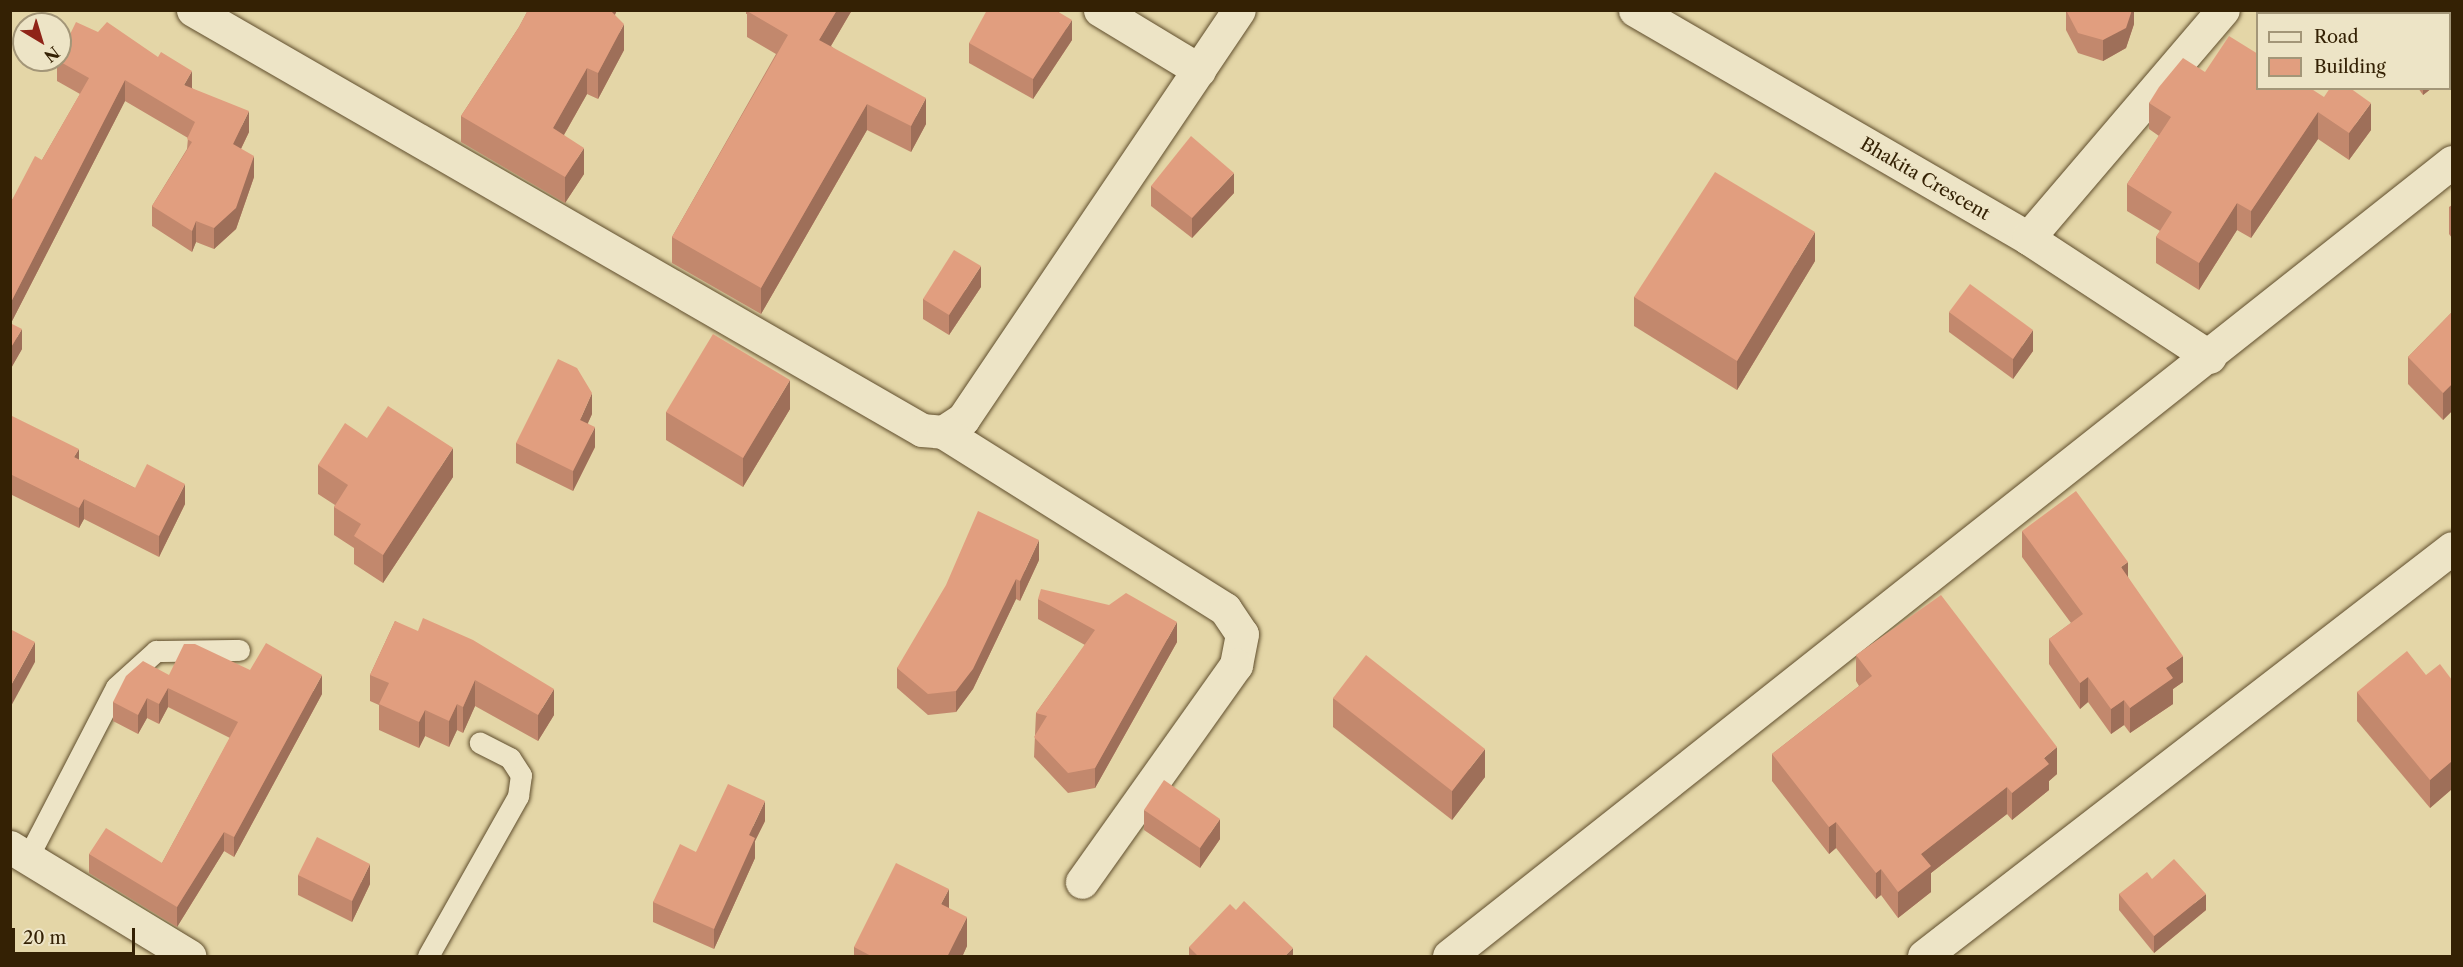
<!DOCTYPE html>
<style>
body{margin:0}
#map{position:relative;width:2463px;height:967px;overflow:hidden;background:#e4d6a7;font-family:"Libre Caslon Text",serif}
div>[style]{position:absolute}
.roads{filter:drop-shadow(0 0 2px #604e2d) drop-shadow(0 0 2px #604e2d)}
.service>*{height:21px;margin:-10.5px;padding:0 10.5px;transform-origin:10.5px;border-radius:10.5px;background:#ede4c6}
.minor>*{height:33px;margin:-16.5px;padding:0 16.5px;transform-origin:16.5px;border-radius:16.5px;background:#ede4c6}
.wall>*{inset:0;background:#c2886d}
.shaded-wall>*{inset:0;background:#9e6f59}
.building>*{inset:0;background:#e19e7f}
span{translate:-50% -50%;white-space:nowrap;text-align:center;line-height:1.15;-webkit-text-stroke:6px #ede4c6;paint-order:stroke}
.street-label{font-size:18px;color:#342104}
.frame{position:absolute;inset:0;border:12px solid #342104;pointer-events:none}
.legend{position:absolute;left:2256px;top:12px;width:195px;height:78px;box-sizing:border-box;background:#ede4c6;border:2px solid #a39678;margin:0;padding:8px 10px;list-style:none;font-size:18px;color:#342104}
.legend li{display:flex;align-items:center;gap:12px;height:30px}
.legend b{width:30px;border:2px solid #a39678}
.north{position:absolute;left:12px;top:12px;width:60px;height:60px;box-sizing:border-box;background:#ede4c6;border:2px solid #a39678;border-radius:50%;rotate:142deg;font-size:16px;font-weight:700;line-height:24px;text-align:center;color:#342104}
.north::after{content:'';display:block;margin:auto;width:21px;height:27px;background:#8f2418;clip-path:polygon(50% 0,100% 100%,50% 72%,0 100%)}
.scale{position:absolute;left:12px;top:928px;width:123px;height:27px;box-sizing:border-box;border:3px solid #342104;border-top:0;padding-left:8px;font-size:18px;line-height:21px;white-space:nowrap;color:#342104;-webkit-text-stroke:4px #ede4c6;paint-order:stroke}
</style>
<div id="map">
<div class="roads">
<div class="service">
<div style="left:28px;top:857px;width:191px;rotate:-62.6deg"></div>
<div style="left:116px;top:687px;width:54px;rotate:-42deg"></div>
<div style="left:156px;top:651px;width:83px;rotate:-0.7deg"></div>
<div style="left:428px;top:956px;width:184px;rotate:-60.6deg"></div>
<div style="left:518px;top:796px;width:21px;rotate:-82deg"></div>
<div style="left:521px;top:775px;width:20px;rotate:-123deg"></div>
<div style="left:510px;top:758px;width:34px;rotate:-153deg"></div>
</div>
<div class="minor">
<div style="left:193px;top:10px;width:841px;rotate:29.95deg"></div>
<div style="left:922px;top:430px;width:21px;rotate:5deg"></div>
<div style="left:943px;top:432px;width:24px;rotate:-33deg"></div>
<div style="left:963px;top:419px;width:493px;rotate:-56deg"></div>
<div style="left:1100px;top:10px;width:116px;rotate:31.2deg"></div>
<div style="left:1635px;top:10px;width:454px;rotate:30.1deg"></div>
<div style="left:2028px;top:238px;width:217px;rotate:33.2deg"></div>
<div style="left:2028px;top:238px;width:300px;rotate:-49.5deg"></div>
<div style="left:943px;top:432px;width:333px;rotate:32.1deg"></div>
<div style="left:1225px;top:609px;width:30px;rotate:56deg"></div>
<div style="left:1242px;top:634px;width:32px;rotate:101deg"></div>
<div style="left:1236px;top:665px;width:266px;rotate:125.4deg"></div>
<div style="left:10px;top:847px;width:210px;rotate:31.3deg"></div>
<div style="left:1449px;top:956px;width:1279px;rotate:-38.37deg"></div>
<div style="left:1924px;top:956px;width:667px;rotate:-37.69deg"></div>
</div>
</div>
<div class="wall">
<div style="clip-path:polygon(528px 10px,617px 10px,615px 15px,624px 50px,598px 99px,587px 94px,564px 135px,584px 174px,565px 203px,461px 142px,461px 116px,519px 27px)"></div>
<div style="clip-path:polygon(746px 10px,852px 10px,831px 46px,926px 124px,911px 152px,867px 130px,761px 314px,672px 263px,672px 237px,776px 54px,747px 37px,747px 14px,746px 14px)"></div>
<div style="clip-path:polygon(1058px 10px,1072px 40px,1033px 99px,969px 63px,969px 43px)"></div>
<div style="clip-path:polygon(2066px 10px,2134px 10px,2134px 24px,2126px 48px,2103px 61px,2078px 53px,2066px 30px)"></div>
<div style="clip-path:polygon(2345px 10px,2452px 10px,2452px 71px,2450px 73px,2450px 14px,2349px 14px)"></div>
<div style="clip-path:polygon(57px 60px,192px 88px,249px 132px,241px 149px,254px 177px,236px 229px,214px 249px,196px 242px,192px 252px,152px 226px,152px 206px,187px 149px,188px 138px,125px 101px,11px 323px,22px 349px,10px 370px,10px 199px,12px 200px,42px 160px,80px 94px,57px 81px)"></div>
<div style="clip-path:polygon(2205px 72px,2371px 130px,2349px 160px,2318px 139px,2251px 238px,2237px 230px,2199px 290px,2156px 263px,2156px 237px,2160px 231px,2127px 211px,2127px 184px,2159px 136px,2149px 129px,2149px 103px)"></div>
<div style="clip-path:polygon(2418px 88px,2432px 88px,2423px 95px)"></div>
<div style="clip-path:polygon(1151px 186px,1234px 193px,1192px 238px,1151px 206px)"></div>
<div style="clip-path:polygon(2452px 205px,2452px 238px,2449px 234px,2449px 207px)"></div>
<div style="clip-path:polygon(1815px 261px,1737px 390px,1634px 326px,1634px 297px)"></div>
<div style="clip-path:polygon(981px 287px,949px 335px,923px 319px,923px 299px)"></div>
<div style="clip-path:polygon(1949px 312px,2033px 351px,2013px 379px,1949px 332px)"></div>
<div style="clip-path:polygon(2452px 312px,2452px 411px,2443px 420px,2408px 384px,2408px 357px)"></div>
<div style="clip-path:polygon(790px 409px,743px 487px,666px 440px,666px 412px)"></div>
<div style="clip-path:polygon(592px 414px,588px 423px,595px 447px,573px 491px,516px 463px,516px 443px)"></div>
<div style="clip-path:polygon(10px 419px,79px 460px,135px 488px,185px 504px,159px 557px,84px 519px,79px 528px,10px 494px)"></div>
<div style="clip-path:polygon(367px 438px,453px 477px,383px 583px,354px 564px,354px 548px,334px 535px,334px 507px,335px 505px,318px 494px,318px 465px)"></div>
<div style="clip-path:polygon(2022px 531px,2128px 577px,2183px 682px,2173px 689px,2173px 704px,2130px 733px,2124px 725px,2111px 734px,2088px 702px,2080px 709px,2049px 664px,2049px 639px,2071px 623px,2022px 557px)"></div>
<div style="clip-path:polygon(1039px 560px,1020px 601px,1016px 599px,973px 689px,956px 712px,928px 715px,897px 688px,897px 668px)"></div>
<div style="clip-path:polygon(1038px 599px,1177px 642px,1095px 788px,1068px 793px,1034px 757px,1036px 713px,1085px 645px,1038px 619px)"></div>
<div style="clip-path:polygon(395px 621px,554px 715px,538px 741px,475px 706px,463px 733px,457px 730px,449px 747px,425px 736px,419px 748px,379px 730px,379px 705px,370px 701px,370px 675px)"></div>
<div style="clip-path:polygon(1856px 655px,2057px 774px,2049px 781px,2049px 790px,2012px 820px,2007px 814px,1931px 873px,1931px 892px,1898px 918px,1881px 895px,1876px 899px,1836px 848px,1829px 854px,1772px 781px,1772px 754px,1859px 686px,1856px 681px)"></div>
<div style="clip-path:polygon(250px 670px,322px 694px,234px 857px,224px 851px,177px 927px,89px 873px,89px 854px,162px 863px,230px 738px,168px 707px,159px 724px,147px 718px,138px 734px,113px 721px,113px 702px,169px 675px)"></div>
<div style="clip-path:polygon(2426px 675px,2452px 680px,2452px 789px,2430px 808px,2357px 721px,2357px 692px)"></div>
<div style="clip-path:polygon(1333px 698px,1485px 777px,1452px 820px,1333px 727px)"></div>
<div style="clip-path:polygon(1144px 810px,1220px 839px,1200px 868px,1144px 830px)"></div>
<div style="clip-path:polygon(765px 821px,755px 841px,755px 858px,714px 949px,653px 922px,653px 902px,696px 852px)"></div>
<div style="clip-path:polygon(298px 875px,370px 884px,352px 922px,298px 895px)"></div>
<div style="clip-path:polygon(2152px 879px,2206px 910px,2154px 953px,2119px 910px,2119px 894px)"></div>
<div style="clip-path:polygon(949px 908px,967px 946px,962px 957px,854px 957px,854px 947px)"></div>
<div style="clip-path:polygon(1189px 947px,1293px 957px,1189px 957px)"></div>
</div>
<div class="shaded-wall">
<div style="clip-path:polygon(606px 10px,617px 10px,606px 33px)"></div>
<div style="clip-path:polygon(837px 10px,852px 10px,819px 66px,819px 40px)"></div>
<div style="clip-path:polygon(2132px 10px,2134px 10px,2134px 24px,2126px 48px,2103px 61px,2103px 40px)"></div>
<div style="clip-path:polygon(1072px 20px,1072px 40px,1033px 99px,1033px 79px)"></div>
<div style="clip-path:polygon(624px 24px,624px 50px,598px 99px,598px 73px)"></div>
<div style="clip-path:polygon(2452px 53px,2452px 71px,2450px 73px,2450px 56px)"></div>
<div style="clip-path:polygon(587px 68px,587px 94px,553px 154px,553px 128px)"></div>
<div style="clip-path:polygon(192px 71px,192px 92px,184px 85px)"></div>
<div style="clip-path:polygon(125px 80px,125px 101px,10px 325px,10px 304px)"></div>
<div style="clip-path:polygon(2423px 88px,2432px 88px,2423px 95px)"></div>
<div style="clip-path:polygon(926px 98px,926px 124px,911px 152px,911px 126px)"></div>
<div style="clip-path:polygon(2371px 103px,2371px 130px,2349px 160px,2349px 133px)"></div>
<div style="clip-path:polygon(867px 104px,867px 130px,761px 314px,761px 288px)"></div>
<div style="clip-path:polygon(249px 111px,249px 132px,233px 165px,233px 144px)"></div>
<div style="clip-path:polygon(2318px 112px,2318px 139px,2251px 238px,2251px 211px)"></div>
<div style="clip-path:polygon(584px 148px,584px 174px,565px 203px,565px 177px)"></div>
<div style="clip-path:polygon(254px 156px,254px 177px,236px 229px,214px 249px,214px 228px)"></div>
<div style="clip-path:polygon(1234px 173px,1234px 193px,1192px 238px,1192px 218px)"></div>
<div style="clip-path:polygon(2237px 203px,2237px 230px,2199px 290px,2199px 263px)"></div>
<div style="clip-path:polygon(196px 221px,196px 242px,192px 252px,192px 231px)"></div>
<div style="clip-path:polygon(1815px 232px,1815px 261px,1737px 390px,1737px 361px)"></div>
<div style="clip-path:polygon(981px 266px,981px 287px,949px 335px,949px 315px)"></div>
<div style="clip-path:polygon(22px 329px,22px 349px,10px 370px,10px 349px)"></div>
<div style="clip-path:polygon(2033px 330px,2033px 351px,2013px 379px,2013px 359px)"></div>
<div style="clip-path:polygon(790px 380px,790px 409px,743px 487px,743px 458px)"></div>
<div style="clip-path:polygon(2452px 384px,2452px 411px,2443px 420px,2443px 393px)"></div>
<div style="clip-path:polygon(592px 393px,592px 414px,580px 440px,580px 420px)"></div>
<div style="clip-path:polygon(595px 427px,595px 447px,573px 491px,573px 471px)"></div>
<div style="clip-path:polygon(453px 448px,453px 477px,383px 583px,383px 555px)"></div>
<div style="clip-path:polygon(79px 449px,79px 469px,74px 457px)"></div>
<div style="clip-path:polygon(185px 484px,185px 504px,159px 557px,159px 536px)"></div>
<div style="clip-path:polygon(84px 499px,84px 519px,79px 528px,79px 508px)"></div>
<div style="clip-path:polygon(1039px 540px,1039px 560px,1020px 601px,1020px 581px)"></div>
<div style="clip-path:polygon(2128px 562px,2128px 587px,2121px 567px)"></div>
<div style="clip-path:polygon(1016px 579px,1016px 599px,973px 689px,956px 712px,956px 691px)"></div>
<div style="clip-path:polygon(1177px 622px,1177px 642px,1095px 788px,1095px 768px)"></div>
<div style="clip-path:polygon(35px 642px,35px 662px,10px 708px,10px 687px)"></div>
<div style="clip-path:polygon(2183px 656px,2183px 682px,2173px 689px,2173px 704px,2130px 733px,2130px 708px,2166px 668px)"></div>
<div style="clip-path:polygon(322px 675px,322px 694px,234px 857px,234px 837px)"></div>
<div style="clip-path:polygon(2088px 677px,2088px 702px,2080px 709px,2080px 683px)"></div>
<div style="clip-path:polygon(475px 680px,475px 706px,463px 733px,463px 707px)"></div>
<div style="clip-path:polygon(168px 688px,168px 707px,159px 724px,159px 704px)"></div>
<div style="clip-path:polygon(554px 689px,554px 715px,538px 741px,538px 715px)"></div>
<div style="clip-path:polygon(147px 698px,147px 718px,138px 734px,138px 715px)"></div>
<div style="clip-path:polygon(2124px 700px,2124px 725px,2111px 734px,2111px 709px)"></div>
<div style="clip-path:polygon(457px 704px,457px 730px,449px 747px,449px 721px)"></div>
<div style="clip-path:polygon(425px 710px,425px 736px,419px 748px,419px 722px)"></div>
<div style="clip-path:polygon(2057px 747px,2057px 774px,2049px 781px,2049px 790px,2012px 820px,2012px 793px,2044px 758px)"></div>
<div style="clip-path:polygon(1485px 749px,1485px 777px,1452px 820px,1452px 791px)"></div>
<div style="clip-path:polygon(2452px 761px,2452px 789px,2430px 808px,2430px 780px)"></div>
<div style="clip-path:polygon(2007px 787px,2007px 814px,1931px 873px,1931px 892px,1898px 918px,1898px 892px,1921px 854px)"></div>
<div style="clip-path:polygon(765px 801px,765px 821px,755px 841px,755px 858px,714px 949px,714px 929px,749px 835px)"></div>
<div style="clip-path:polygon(1220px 819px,1220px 839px,1200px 868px,1200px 848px)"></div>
<div style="clip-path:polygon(1836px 822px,1836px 848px,1829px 854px,1829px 827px)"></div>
<div style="clip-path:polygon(224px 832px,224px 851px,177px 927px,177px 907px)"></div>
<div style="clip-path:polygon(370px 864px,370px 884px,352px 922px,352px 901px)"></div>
<div style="clip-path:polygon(1881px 869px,1881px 895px,1876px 899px,1876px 873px)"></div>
<div style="clip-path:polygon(949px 889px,949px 918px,941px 904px)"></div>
<div style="clip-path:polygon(2206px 894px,2206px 910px,2154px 953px,2154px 936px)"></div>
<div style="clip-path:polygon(967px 917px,967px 946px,962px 957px,947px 957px)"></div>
<div style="clip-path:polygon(1293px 948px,1293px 957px,1284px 957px)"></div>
</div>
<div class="building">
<div style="clip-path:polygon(528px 10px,610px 10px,624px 24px,598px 73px,587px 68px,553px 128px,584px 148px,565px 177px,461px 116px,519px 27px)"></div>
<div style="clip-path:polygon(748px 10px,837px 10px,819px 40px,926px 98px,911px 126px,867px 104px,761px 288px,672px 237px,788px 35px,747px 11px)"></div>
<div style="clip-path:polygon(987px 10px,1055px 10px,1072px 20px,1033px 79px,969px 43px)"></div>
<div style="clip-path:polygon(2066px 10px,2132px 10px,2126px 28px,2103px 40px,2078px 33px)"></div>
<div style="clip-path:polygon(2368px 10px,2452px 10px,2452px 53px,2450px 56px,2450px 14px,2372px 14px)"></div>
<div style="clip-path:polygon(76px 22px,98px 32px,107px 22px,158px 57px,161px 52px,192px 71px,184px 85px,249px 111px,233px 144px,254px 156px,236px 208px,214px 228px,196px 221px,192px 231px,152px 206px,192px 142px,187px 139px,195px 122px,125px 80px,10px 304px,10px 199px,12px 200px,35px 156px,42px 160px,89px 78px,57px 60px,60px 60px,60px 55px)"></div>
<div style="clip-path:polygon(2229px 36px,2258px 54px,2258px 88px,2310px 88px,2324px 97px,2330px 88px,2350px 88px,2371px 103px,2349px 133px,2318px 112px,2251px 211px,2237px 203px,2199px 263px,2156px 237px,2172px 212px,2127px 184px,2171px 117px,2149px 103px,2159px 87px,2183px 58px,2205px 72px)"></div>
<div style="clip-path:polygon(1191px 136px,1234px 173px,1192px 218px,1151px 186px)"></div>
<div style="clip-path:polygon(1715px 172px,1815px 232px,1737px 361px,1634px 297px)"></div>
<div style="clip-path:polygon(954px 250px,981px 266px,949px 315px,923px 299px)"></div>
<div style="clip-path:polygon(1970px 284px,2033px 330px,2013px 359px,1949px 312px)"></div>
<div style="clip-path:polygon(2452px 312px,2452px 384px,2443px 393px,2408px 357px)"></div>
<div style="clip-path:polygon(10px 323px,22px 329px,10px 349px)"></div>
<div style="clip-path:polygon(713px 334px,790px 380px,743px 458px,666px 412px)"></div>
<div style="clip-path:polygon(558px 359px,577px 368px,592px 393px,580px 420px,595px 427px,573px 471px,516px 443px)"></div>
<div style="clip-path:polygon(388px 406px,453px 448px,383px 555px,354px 536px,361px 524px,334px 507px,348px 485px,318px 465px,345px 423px,367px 438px)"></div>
<div style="clip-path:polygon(12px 416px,79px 449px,74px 457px,135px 488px,147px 464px,185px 484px,159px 536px,84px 499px,79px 508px,10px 474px,10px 419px)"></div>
<div style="clip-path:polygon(2076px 491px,2128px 562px,2121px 567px,2183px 656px,2166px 668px,2173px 678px,2130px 708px,2124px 700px,2111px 709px,2088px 677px,2080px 683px,2049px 639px,2083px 614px,2022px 531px)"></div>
<div style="clip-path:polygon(978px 511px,1039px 540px,1020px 581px,1016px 579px,973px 669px,956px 691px,928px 694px,897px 668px,946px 585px)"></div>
<div style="clip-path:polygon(1041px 589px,1109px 605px,1126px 593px,1177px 622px,1095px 768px,1068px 773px,1034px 737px,1047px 716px,1036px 713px,1095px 630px,1038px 599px)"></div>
<div style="clip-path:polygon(1941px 595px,2057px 747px,2044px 758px,2049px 764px,2012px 793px,2007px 787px,1921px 854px,1931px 866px,1898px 892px,1881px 869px,1876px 873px,1836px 822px,1829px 827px,1772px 754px,1872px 676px,1856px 655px)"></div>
<div style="clip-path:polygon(423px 618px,473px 640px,554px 689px,538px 715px,475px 680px,463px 707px,457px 704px,449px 721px,425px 710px,419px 722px,379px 704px,389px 683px,370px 675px,395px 621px,418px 631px)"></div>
<div style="clip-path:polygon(10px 629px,35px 642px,10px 687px)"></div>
<div style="clip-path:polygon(266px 643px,322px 675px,234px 837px,224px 832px,177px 907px,89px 854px,106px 828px,162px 863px,238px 722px,168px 688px,159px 704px,147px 698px,138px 715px,113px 702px,126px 676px,143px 661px,169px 675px,184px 644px,195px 644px,250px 670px)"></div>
<div style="clip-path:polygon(2407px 651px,2426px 675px,2440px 664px,2452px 680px,2452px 761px,2430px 780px,2357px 692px)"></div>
<div style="clip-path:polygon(1366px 655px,1485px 749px,1452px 791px,1333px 698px)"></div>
<div style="clip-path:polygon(1164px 780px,1220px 819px,1200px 848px,1144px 810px)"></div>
<div style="clip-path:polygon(728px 784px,765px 801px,749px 835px,755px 838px,714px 929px,653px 902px,680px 844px,696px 852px)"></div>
<div style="clip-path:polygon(317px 837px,370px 864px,352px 901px,298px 875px)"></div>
<div style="clip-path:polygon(2174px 859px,2206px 894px,2154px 936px,2119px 894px,2147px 872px,2152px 879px)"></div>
<div style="clip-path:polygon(896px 863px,949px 889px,941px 904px,967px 917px,947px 957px,873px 957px,854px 947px)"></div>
<div style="clip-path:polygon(1244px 901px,1293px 948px,1284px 957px,1199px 957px,1189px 947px,1230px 904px,1236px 910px)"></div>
</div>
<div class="street-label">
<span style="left:1925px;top:179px;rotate:30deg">Bhakita Crescent</span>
</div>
<div class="frame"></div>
<ul class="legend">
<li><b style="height:8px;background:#ede4c6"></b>Road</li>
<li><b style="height:16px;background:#e19e7f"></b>Building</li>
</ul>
<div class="north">N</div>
<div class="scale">20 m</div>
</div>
